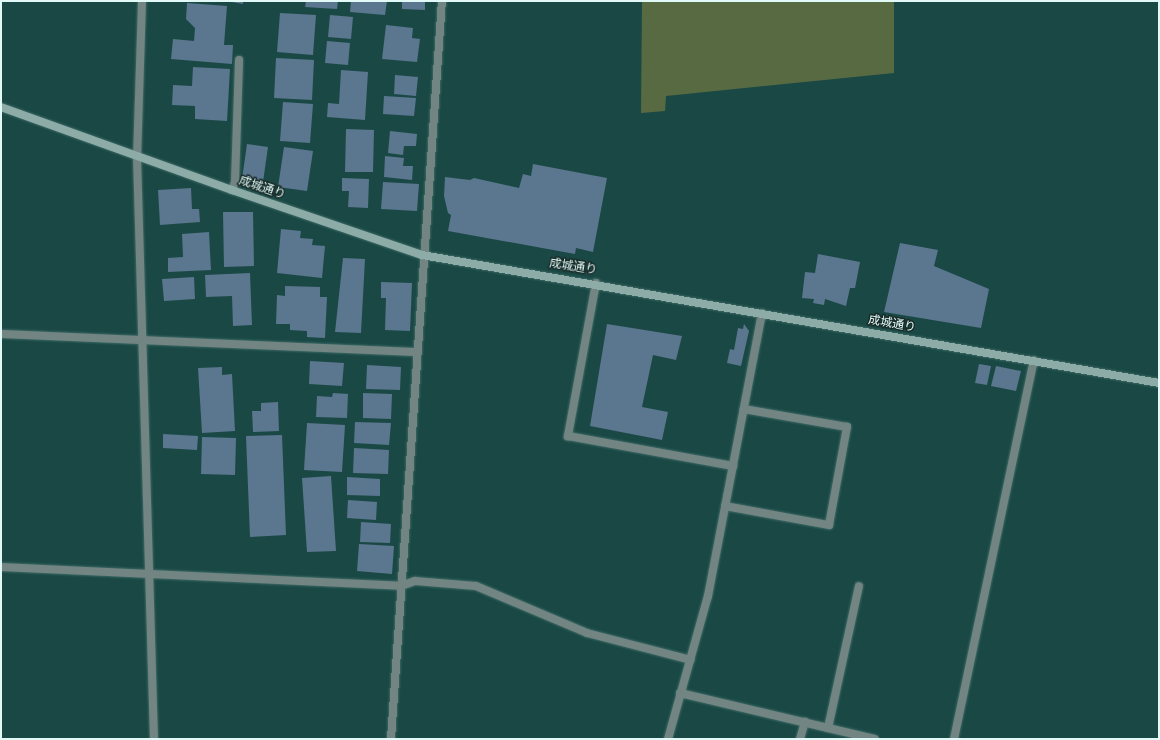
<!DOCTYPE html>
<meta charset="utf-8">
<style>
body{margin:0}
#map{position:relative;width:1160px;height:740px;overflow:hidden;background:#1a4945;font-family:"Fira Sans Condensed","Noto Sans JP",sans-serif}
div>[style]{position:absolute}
.green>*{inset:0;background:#586a41}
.building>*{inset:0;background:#5b768f}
.roads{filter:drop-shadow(0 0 1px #3e6965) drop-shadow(0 0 1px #3e6965)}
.lane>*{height:8px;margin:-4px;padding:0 4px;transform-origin:4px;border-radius:4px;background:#728583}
.street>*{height:8px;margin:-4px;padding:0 4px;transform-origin:4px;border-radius:4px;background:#728583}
.secondary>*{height:8px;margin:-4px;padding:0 4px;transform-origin:4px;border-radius:4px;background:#8daca8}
span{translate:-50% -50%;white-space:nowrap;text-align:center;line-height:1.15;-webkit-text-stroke:3px #182b29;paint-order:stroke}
.street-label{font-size:12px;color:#e2faf7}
.frame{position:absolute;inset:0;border:2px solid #e2faf7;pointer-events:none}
</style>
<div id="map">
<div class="green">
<div style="clip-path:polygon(642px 1px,894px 1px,894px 73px,666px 96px,665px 111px,641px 113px)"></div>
</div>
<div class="building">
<div style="clip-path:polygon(226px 1px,243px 1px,243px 4px)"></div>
<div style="clip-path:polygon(306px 1px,338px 1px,337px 9px,305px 7px)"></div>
<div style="clip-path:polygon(351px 1px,387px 1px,385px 15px,350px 12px)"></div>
<div style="clip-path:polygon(402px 1px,425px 1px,425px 10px,402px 9px)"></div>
<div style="clip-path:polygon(187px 3px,227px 6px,224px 45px,233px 45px,232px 64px,171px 59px,173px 39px,194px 41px,195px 28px,186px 19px)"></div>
<div style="clip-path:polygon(280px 13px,316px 15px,313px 55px,277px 52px)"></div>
<div style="clip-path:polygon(330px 15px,353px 17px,351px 39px,328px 37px)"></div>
<div style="clip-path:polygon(386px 25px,413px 28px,412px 38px,420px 39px,417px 62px,382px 59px)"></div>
<div style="clip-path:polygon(327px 41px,350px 43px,348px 65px,325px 63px)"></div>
<div style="clip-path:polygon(276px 58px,314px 60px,312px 100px,274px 98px)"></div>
<div style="clip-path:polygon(193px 67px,230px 69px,227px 121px,195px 119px,195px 106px,172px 105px,173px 85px,192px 86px)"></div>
<div style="clip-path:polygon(341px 70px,368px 72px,365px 120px,327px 117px,328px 103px,339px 104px)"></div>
<div style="clip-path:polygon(395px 75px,418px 77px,416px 96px,394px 94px)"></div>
<div style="clip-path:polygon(384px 96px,416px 98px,414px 116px,383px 114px)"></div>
<div style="clip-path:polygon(283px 102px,313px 104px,310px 143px,280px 141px)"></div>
<div style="clip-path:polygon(346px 129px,374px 130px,373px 172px,345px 172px)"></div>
<div style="clip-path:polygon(390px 131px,417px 134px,416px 146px,404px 146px,403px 155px,388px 153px)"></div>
<div style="clip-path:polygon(247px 144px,268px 147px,263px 182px,242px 179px)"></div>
<div style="clip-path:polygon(284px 147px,313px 151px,307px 191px,278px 187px)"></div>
<div style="clip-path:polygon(385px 156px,404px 158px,403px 166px,413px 166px,412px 180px,384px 177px)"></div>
<div style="clip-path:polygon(533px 164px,607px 178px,593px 252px,576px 248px,575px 254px,448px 231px,451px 215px,448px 213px,444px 196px,445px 177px,470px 180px,474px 178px,519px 188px,523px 174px,531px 176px)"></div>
<div style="clip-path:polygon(342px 178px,369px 179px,368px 208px,348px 207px,349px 191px,342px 191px)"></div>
<div style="clip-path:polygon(383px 182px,419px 184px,417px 211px,381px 209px)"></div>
<div style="clip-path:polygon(191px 188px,192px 209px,199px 209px,200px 222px,160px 225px,158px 190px)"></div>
<div style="clip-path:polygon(223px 212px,253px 212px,254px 266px,224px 267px)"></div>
<div style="clip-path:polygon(281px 229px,301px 231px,300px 238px,313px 239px,312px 245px,325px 246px,322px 278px,277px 273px)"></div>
<div style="clip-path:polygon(209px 232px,211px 270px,168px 272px,168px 258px,183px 257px,182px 234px)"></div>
<div style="clip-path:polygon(900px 243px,938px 250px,934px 266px,989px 289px,981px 328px,884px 312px)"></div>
<div style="clip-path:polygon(818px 254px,860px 262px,855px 288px,850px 288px,846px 306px,825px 299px,824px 305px,813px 303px,814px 299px,802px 298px,805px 272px,815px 273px)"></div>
<div style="clip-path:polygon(343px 258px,365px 259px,361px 333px,335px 332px)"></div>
<div style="clip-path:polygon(250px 273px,252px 325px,233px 326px,232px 296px,206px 297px,205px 275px)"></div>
<div style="clip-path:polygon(194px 277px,195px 299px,164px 301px,162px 279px)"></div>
<div style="clip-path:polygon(381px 282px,412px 283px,410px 331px,385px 330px,386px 298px,381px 298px)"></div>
<div style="clip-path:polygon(285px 286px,320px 287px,320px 297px,327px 297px,325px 338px,307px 337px,307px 331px,290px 330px,290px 324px,276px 324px,277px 295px,285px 296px)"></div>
<div style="clip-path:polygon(607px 324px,682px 336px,676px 360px,653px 355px,642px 407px,668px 412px,662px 440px,590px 426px)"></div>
<div style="clip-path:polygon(744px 324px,749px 331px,741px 366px,727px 363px,730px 349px,734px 350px,738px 328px,743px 329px)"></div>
<div style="clip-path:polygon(310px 361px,344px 363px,342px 386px,309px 384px)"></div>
<div style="clip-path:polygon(979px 364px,991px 366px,987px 385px,975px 383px)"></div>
<div style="clip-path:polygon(367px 365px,401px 367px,400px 390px,366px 389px)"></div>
<div style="clip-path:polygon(996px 366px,1021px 371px,1016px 391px,991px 386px)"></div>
<div style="clip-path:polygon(222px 367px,222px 375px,232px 374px,235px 431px,202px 433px,198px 368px)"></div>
<div style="clip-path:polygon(333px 393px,348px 394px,347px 418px,316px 417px,317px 396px,332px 397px)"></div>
<div style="clip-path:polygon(363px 393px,392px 394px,391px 419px,363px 418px)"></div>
<div style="clip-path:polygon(278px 402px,279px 431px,253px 432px,252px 411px,261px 411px,261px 403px)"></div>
<div style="clip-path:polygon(355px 422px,391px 423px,389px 445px,354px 443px)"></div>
<div style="clip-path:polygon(307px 423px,345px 425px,342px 472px,304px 470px)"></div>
<div style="clip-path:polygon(163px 434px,198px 436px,197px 450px,163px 448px)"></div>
<div style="clip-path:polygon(282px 435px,286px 535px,250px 537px,246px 436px)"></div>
<div style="clip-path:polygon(202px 437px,236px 438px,235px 475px,201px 474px)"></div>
<div style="clip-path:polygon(354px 448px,389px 450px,388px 474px,353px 473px)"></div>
<div style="clip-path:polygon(331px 476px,336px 551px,307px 552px,302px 478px)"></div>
<div style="clip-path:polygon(347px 477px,380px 479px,380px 496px,347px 495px)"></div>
<div style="clip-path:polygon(348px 500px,377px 502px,376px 520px,347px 518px)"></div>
<div style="clip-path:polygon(361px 522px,391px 524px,390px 543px,360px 542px)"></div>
<div style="clip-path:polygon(359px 544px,394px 546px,392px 574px,357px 571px)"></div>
</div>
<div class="roads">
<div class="lane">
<div style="left:232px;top:190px;width:9px;rotate:-69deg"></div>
<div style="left:235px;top:182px;width:122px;rotate:-88.1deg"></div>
<div style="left:596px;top:283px;width:156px;rotate:100.4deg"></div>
<div style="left:568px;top:436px;width:168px;rotate:10.3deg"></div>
<div style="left:828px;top:728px;width:145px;rotate:-77.7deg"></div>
</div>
<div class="street">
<div style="left:142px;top:1px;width:156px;rotate:91.8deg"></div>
<div style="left:137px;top:157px;width:582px;rotate:88.33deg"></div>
<div style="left:1px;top:334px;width:416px;rotate:2.5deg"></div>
<div style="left:725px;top:506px;width:106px;rotate:10.4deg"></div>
<div style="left:829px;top:525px;width:100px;rotate:-79.6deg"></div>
<div style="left:847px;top:427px;width:105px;rotate:-170.1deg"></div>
<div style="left:1px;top:567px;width:400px;rotate:2.7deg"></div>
<div style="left:401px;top:586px;width:15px;rotate:-20deg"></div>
<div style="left:415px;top:581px;width:61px;rotate:4.7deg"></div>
<div style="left:476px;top:586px;width:121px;rotate:22.9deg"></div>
<div style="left:587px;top:633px;width:107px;rotate:14.6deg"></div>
<div style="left:680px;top:693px;width:200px;rotate:13.3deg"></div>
<div style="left:391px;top:739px;width:740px;rotate:-86.05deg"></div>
<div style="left:668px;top:739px;width:148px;rotate:-74.4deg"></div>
<div style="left:708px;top:596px;width:288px;rotate:-79.2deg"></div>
<div style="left:800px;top:739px;width:18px;rotate:-74deg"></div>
<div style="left:954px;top:739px;width:387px;rotate:-78.1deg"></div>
</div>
<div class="secondary">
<div style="left:1px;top:107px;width:245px;rotate:19.8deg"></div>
<div style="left:232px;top:190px;width:201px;rotate:18.9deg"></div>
<div style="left:422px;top:255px;width:748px;rotate:9.85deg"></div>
</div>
</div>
<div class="street-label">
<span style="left:262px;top:188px;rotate:19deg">成城通り</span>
<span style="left:573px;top:267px;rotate:9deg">成城通り</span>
<span style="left:892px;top:324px;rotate:10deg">成城通り</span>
</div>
<div class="frame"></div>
</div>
